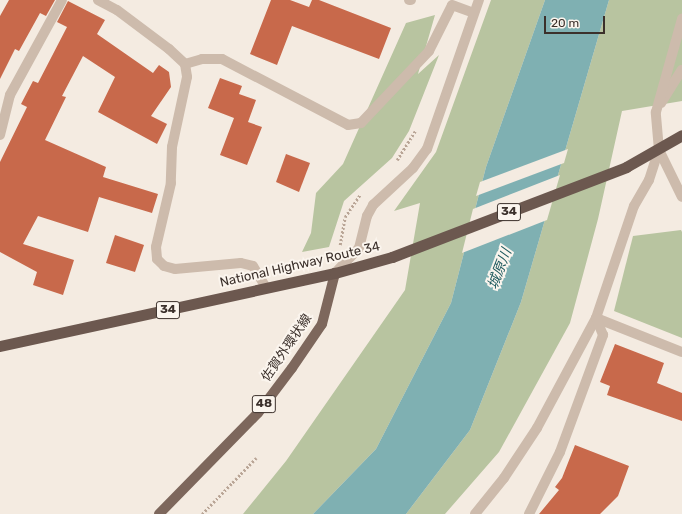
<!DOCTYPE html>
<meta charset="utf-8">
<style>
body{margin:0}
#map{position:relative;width:682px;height:514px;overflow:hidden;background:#f4ebe1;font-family:Rubik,"Noto Sans JP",sans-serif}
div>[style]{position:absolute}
.green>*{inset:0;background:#b8c4a0}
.water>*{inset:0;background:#7fb0b2}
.pier>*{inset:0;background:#f4ebe1}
.building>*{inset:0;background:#c8694b}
.path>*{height:2.5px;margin-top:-1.25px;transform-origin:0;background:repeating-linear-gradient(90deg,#b9a596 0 2px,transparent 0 4px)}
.minor>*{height:10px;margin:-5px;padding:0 5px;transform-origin:5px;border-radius:5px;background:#cdbbac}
.primary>*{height:10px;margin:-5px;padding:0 5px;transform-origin:5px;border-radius:5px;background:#7d675c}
.trunk>*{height:11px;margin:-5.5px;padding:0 5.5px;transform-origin:5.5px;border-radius:5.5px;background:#6c584f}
span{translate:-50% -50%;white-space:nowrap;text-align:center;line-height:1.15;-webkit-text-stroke:4px #fbf5ee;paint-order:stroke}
.shield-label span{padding:1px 3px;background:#fbf5ee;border:1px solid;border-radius:3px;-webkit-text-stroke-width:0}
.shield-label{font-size:12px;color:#3b302b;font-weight:700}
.street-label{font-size:13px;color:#3b302b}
.water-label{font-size:14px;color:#1f5a5e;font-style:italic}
.scale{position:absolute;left:544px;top:16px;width:61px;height:18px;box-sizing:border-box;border:2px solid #3b302b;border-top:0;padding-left:5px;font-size:12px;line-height:14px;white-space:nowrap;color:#3b302b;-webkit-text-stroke:3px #fbf5ee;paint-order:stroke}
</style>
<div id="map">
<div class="green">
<div style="clip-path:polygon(491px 0,545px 0,486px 167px,451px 303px,376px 449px,313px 514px,243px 514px,286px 461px,405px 290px,420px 203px,394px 211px,436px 152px)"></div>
<div style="clip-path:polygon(609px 0,682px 0,682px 101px,622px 111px,598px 219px,570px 323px,499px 452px,445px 514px,406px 514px,470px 430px,521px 302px)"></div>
<div style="clip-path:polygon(435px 15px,418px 74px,439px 55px,409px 131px,392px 158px,344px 201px,329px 247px,302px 252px,311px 233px,316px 193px,343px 164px,406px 23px)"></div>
<div style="clip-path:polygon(681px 230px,682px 232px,682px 338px,614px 311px,633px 236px)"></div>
</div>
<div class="water">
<div style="clip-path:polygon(545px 0,609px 0,521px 302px,470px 430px,406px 514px,313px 514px,376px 449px,451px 303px,486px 167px)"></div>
</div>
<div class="pier">
<div style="clip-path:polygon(568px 149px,564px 163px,476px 196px,480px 182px)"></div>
<div style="clip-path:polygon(560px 175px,547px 220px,462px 253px,473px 209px)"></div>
</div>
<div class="building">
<div style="clip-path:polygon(9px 0,55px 0,46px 16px,40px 13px,19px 51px,15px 49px,0 79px,0 16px)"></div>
<div style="clip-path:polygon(271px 0,290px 0,309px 7px,312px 0,319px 0,391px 28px,379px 59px,292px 26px,277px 65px,250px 54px)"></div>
<div style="clip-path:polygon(68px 1px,105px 20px,97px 34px,153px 73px,159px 65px,169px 72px,171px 87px,151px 116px,167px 124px,157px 144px,98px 112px,115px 77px,83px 56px,62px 96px,66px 97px,45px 140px,106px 167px,103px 177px,158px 194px,152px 213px,99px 197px,88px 232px,38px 216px,23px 244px,74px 260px,63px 295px,33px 285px,37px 272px,0 252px,0 162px,27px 107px,21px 104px,33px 81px,38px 83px,67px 27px,57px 22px)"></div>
<div style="clip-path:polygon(220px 78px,242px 86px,239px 94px,256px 100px,248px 122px,262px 127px,247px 165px,220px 155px,234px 118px,208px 108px)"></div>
<div style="clip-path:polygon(286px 154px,310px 163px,299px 192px,276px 182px)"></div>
<div style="clip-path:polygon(115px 235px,144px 245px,135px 272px,106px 263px)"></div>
<div style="clip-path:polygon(615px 344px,664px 363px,657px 383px,682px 393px,682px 421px,607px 395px,610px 386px,600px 382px)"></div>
<div style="clip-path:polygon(575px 445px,629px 466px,618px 496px,600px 514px,539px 514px,559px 490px,555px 487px,562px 478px)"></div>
</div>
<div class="path">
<div style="left:397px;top:160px;width:34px;rotate:-58deg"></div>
<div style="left:340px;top:245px;width:28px;rotate:-80deg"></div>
<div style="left:345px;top:217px;width:27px;rotate:-56deg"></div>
<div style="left:202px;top:514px;width:78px;rotate:-46deg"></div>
</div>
<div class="minor">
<div style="left:98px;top:0;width:21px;rotate:28deg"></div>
<div style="left:117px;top:10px;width:65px;rotate:36.9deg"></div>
<div style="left:169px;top:49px;width:22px;rotate:43deg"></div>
<div style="left:185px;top:64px;width:13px;rotate:81deg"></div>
<div style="left:187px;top:77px;width:72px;rotate:102.1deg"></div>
<div style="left:172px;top:147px;width:36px;rotate:92deg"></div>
<div style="left:171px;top:183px;width:66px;rotate:103.2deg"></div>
<div style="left:156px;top:247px;width:12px;rotate:85deg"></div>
<div style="left:157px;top:259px;width:10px;rotate:45deg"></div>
<div style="left:164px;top:266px;width:11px;rotate:15deg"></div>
<div style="left:175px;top:269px;width:66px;rotate:-5.2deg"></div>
<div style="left:241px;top:263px;width:12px;rotate:14deg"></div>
<div style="left:253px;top:266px;width:26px;rotate:59deg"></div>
<div style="left:409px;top:0;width:2px"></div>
<div style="left:185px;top:64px;width:18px;rotate:-16deg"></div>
<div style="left:202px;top:59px;width:20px"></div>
<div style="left:222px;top:59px;width:142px;rotate:27.6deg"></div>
<div style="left:348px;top:125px;width:13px;rotate:-9deg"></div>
<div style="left:361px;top:123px;width:99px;rotate:-46.6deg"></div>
<div style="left:429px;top:51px;width:51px;rotate:-63.4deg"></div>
<div style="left:452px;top:5px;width:23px;rotate:20deg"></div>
<div style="left:661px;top:103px;width:39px;rotate:-58deg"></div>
<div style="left:0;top:135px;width:41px;rotate:-76deg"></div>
<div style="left:10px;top:95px;width:108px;rotate:-61.3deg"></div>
<div style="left:659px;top:150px;width:52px;rotate:63.9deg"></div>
<div style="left:335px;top:273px;width:35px;rotate:-46deg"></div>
<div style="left:359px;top:248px;width:33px;rotate:-76deg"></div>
<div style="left:367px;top:216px;width:13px;rotate:-61deg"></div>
<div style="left:373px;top:205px;width:54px;rotate:-42.8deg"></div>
<div style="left:413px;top:168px;width:24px;rotate:-54deg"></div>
<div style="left:427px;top:149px;width:158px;rotate:-70.8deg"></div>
<div style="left:596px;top:318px;width:92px;rotate:21.6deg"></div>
<div style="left:475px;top:514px;width:46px;rotate:-51.1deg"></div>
<div style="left:504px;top:478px;width:60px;rotate:-56.6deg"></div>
<div style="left:537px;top:428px;width:125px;rotate:-61.8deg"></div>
<div style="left:596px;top:318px;width:118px;rotate:-71.3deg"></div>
<div style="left:634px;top:206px;width:30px;rotate:-60deg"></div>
<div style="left:649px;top:180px;width:32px;rotate:-72deg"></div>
<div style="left:659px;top:150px;width:38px;rotate:-95deg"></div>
<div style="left:656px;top:112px;width:97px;rotate:-74.4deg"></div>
<div style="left:529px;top:514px;width:69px;rotate:-63.4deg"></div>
<div style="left:560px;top:452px;width:125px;rotate:-69.8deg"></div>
<div style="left:603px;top:335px;width:18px;rotate:-112deg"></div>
</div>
<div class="primary">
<div style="left:159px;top:514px;width:141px;rotate:-45.6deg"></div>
<div style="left:258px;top:413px;width:56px;rotate:-52.9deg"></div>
<div style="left:292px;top:368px;width:53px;rotate:-55.7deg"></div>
<div style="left:322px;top:324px;width:53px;rotate:-75.7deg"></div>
</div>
<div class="trunk">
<div style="left:0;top:346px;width:343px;rotate:-12.3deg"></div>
<div style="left:335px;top:273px;width:59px;rotate:-15.7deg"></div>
<div style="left:392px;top:257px;width:251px;rotate:-21deg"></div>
<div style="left:626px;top:167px;width:64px;rotate:-29.7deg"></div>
</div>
<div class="shield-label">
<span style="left:509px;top:212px">34</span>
<span style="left:168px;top:310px">34</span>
<span style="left:264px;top:404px">48</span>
</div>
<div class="street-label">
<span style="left:300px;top:265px;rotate:-13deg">National Highway Route 34</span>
<span style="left:287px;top:348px;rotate:-56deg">佐賀外環状線</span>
</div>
<div class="water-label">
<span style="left:500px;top:269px;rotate:-69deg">城原川</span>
</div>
<div class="scale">20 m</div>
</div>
